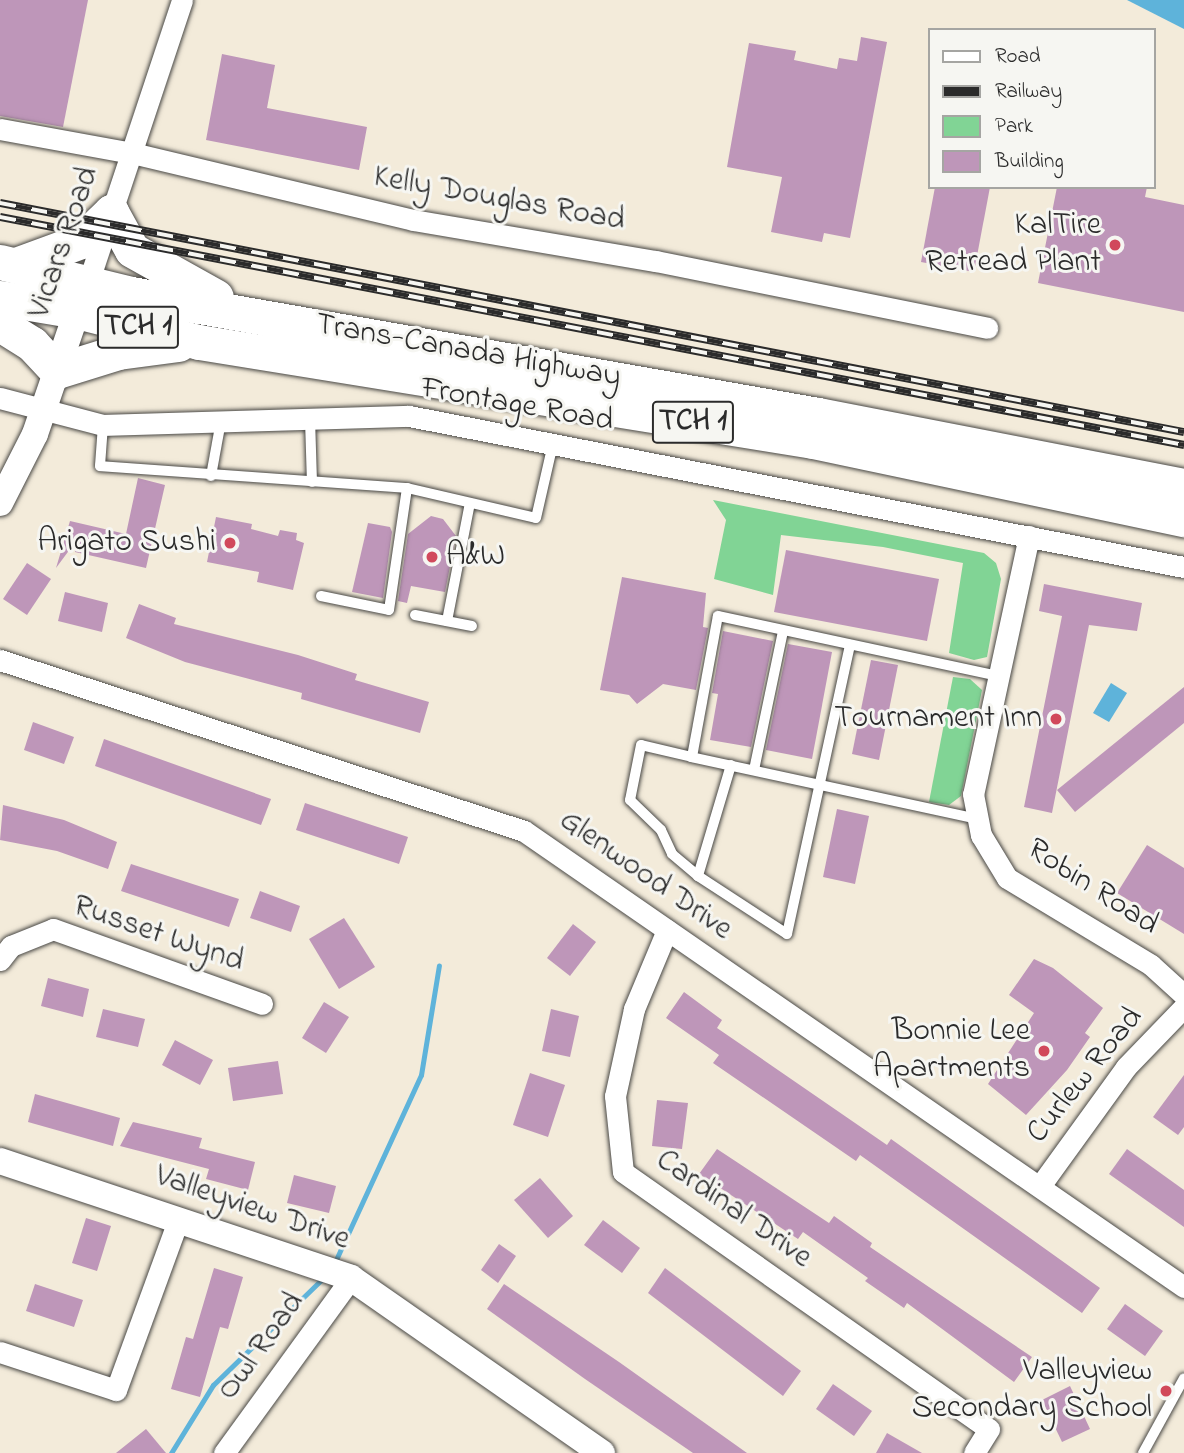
<!DOCTYPE html>
<style>
body{margin:0}
#map{position:relative;width:1184px;height:1453px;overflow:hidden;background:#f3ebda;font-family:"Indie Flower",sans-serif}
div>[style]{position:absolute}
.green>*{inset:0;background:#81d495}
.water>*{inset:0;background:#5eb3da}
.stream>*{height:5px;margin:-2.5px;padding:0 2.5px;transform-origin:2.5px;border-radius:2.5px;background:#5eb3da}
.building>*{inset:0;background:#be96b9}
.roads{filter:drop-shadow(0 0 2px #494845) drop-shadow(0 0 2px #494845)}
.service>*{height:10px;margin:-5px;padding:0 5px;transform-origin:5px;border-radius:5px;background:#fff}
.minor>*{height:21px;margin:-10.5px;padding:0 10.5px;transform-origin:10.5px;border-radius:10.5px;background:#fff}
.tertiary>*{height:26px;margin:-13px;padding:0 13px;transform-origin:13px;border-radius:13px;background:#fff}
.trunk>*{height:35px;margin:-17.5px;padding:0 17.5px;transform-origin:17.5px;border-radius:17.5px;background:#fff}
.rail>*{height:8px;margin-top:-4px;transform-origin:0;background:repeating-linear-gradient(90deg,#f6f6f2 0 16px,#2b2b2b 0 32px);box-sizing:border-box;border-block:2px solid #2b2b2b}
.dots>*{width:19px;height:19px;translate:-50% -50%;box-sizing:border-box;border:4px solid #f6f6f2;border-radius:50%}
span{translate:-50% -50%;white-space:nowrap;text-align:center;line-height:1.15;-webkit-text-stroke:6px #f6f6f2;paint-order:stroke}
.shield-label span{padding:2px 5px;background:#f6f6f2;border:2px solid;border-radius:5px;-webkit-text-stroke-width:0}
.shield-label{font-size:30px;color:#2b2b2b;font-weight:700}
.street-label{font-size:32px;color:#2b2b2b}
.poi-label{font-size:32px;color:#2b2b2b}
.right{translate:-100% -50%;text-align:right}
.left{translate:0 -50%;text-align:left}
.legend{position:absolute;left:928px;top:28px;width:228px;height:161px;box-sizing:border-box;background:#f6f6f2;border:2px solid #a5a5a2;margin:0;padding:9px 12px;list-style:none;font-size:21px;color:#2b2b2b}
.legend li{display:flex;align-items:center;gap:14px;height:35px}
.legend b{width:35px;border:2px solid #a5a5a2}
</style>
<div id="map">
<div class="green">
<div style="clip-path:polygon(713px 500px,984px 553px,996px 563px,1001px 579px,987px 657px,974px 660px,949px 653px,963px 563px,883px 547px,781px 535px,773px 595px,714px 579px,726px 520px)"></div>
<div style="clip-path:polygon(953px 677px,970px 679px,982px 690px,961px 796px,949px 805px,929px 802px)"></div>
</div>
<div class="water">
<div style="clip-path:polygon(1127px 0,1184px 0,1184px 29px)"></div>
<div style="clip-path:polygon(1111px 683px,1127px 693px,1109px 722px,1093px 713px)"></div>
</div>
<div class="stream">
<div style="left:334px;top:1264px;width:208px;rotate:-65.3deg"></div>
<div style="left:421px;top:1075px;width:111px;rotate:-80.7deg"></div>
<div style="left:171px;top:1453px;width:80px;rotate:-58.3deg"></div>
<div style="left:213px;top:1385px;width:155px;rotate:-44.2deg"></div>
</div>
<div class="building">
<div style="clip-path:polygon(0 0,88px 0,63px 127px,0 116px)"></div>
<div style="clip-path:polygon(861px 37px,887px 42px,850px 238px,824px 233px,822px 242px,771px 232px,782px 177px,727px 167px,749px 43px,796px 51px,794px 60px,837px 69px,839px 58px,857px 61px)"></div>
<div style="clip-path:polygon(222px 54px,275px 65px,267px 108px,367px 127px,359px 170px,206px 140px)"></div>
<div style="clip-path:polygon(935px 187px,990px 187px,974px 272px,921px 262px)"></div>
<div style="clip-path:polygon(1057px 187px,1147px 187px,1145px 197px,1184px 205px,1184px 312px,1038px 283px)"></div>
<div style="clip-path:polygon(138px 478px,165px 485px,146px 568px,75px 552px,79px 537px,56px 568px,70px 521px,126px 534px)"></div>
<div style="clip-path:polygon(431px 516px,443px 519px,456px 536px,445px 592px,411px 586px,407px 603px,398px 601px,408px 534px)"></div>
<div style="clip-path:polygon(216px 517px,252px 524px,251px 529px,278px 536px,280px 530px,297px 533px,296px 540px,304px 543px,293px 590px,257px 582px,259px 572px,207px 562px)"></div>
<div style="clip-path:polygon(368px 523px,390px 527px,392px 532px,383px 598px,352px 592px)"></div>
<div style="clip-path:polygon(786px 550px,939px 579px,927px 641px,774px 612px)"></div>
<div style="clip-path:polygon(27px 563px,51px 579px,27px 615px,3px 599px)"></div>
<div style="clip-path:polygon(622px 577px,706px 593px,703px 627px,708px 628px,696px 690px,663px 684px,637px 704px,629px 695px,600px 690px)"></div>
<div style="clip-path:polygon(1044px 584px,1142px 603px,1137px 631px,1089px 625px,1052px 813px,1024px 807px,1062px 616px,1039px 611px)"></div>
<div style="clip-path:polygon(65px 592px,108px 603px,102px 632px,58px 621px)"></div>
<div style="clip-path:polygon(139px 604px,176px 618px,174px 624px,298px 655px,357px 674px,355px 680px,429px 702px,420px 733px,301px 699px,302px 693px,185px 662px,126px 638px)"></div>
<div style="clip-path:polygon(723px 631px,773px 641px,751px 747px,710px 740px,718px 694px,712px 693px)"></div>
<div style="clip-path:polygon(788px 644px,832px 652px,812px 759px,766px 750px)"></div>
<div style="clip-path:polygon(871px 660px,898px 665px,879px 760px,852px 754px)"></div>
<div style="clip-path:polygon(1184px 687px,1184px 723px,1075px 812px,1057px 790px)"></div>
<div style="clip-path:polygon(33px 722px,74px 737px,64px 764px,24px 750px)"></div>
<div style="clip-path:polygon(104px 739px,271px 799px,261px 825px,95px 766px)"></div>
<div style="clip-path:polygon(305px 803px,408px 837px,399px 864px,296px 830px)"></div>
<div style="clip-path:polygon(3px 805px,64px 820px,117px 842px,108px 869px,57px 851px,0 840px)"></div>
<div style="clip-path:polygon(837px 809px,869px 816px,855px 884px,823px 877px)"></div>
<div style="clip-path:polygon(1147px 845px,1184px 868px,1184px 934px,1117px 893px)"></div>
<div style="clip-path:polygon(131px 864px,239px 899px,229px 927px,121px 891px)"></div>
<div style="clip-path:polygon(260px 891px,300px 906px,291px 932px,250px 918px)"></div>
<div style="clip-path:polygon(344px 918px,375px 967px,339px 989px,309px 939px)"></div>
<div style="clip-path:polygon(573px 924px,596px 942px,570px 976px,547px 958px)"></div>
<div style="clip-path:polygon(1034px 959px,1053px 968px,1103px 1008px,1085px 1033px,1090px 1037px,1067px 1070px,1026px 1115px,988px 1084px,1034px 1013px,1009px 995px)"></div>
<div style="clip-path:polygon(48px 978px,89px 989px,83px 1017px,41px 1006px)"></div>
<div style="clip-path:polygon(684px 992px,722px 1020px,717px 1028px,887px 1145px,891px 1139px,1100px 1288px,1082px 1313px,860px 1155px,856px 1161px,713px 1063px,719px 1055px,666px 1018px)"></div>
<div style="clip-path:polygon(324px 1002px,349px 1017px,326px 1053px,302px 1038px)"></div>
<div style="clip-path:polygon(103px 1009px,145px 1019px,138px 1047px,96px 1037px)"></div>
<div style="clip-path:polygon(551px 1009px,579px 1016px,570px 1057px,542px 1051px)"></div>
<div style="clip-path:polygon(175px 1040px,213px 1060px,200px 1085px,162px 1065px)"></div>
<div style="clip-path:polygon(278px 1061px,283px 1094px,233px 1101px,228px 1068px)"></div>
<div style="clip-path:polygon(530px 1073px,565px 1085px,548px 1137px,513px 1125px)"></div>
<div style="clip-path:polygon(1184px 1075px,1184px 1127px,1178px 1135px,1153px 1117px)"></div>
<div style="clip-path:polygon(35px 1094px,120px 1118px,113px 1146px,28px 1122px)"></div>
<div style="clip-path:polygon(657px 1100px,688px 1103px,682px 1149px,652px 1146px)"></div>
<div style="clip-path:polygon(133px 1122px,202px 1138px,199px 1148px,255px 1162px,248px 1190px,206px 1179px,209px 1169px,120px 1146px)"></div>
<div style="clip-path:polygon(717px 1149px,829px 1223px,834px 1216px,872px 1243px,870px 1247px,1032px 1357px,1014px 1382px,907px 1303px,904px 1308px,865px 1281px,868px 1278px,803px 1232px,798px 1239px,699px 1174px)"></div>
<div style="clip-path:polygon(1127px 1149px,1184px 1190px,1184px 1227px,1109px 1174px)"></div>
<div style="clip-path:polygon(294px 1175px,336px 1186px,329px 1213px,287px 1203px)"></div>
<div style="clip-path:polygon(540px 1178px,573px 1216px,548px 1238px,514px 1200px)"></div>
<div style="clip-path:polygon(86px 1218px,111px 1226px,97px 1271px,72px 1263px)"></div>
<div style="clip-path:polygon(603px 1220px,640px 1248px,622px 1273px,584px 1245px)"></div>
<div style="clip-path:polygon(499px 1244px,516px 1256px,498px 1283px,481px 1270px)"></div>
<div style="clip-path:polygon(214px 1268px,243px 1277px,228px 1329px,220px 1327px,200px 1397px,171px 1389px,186px 1337px,193px 1339px)"></div>
<div style="clip-path:polygon(665px 1268px,801px 1371px,783px 1396px,648px 1293px)"></div>
<div style="clip-path:polygon(35px 1284px,83px 1300px,74px 1327px,26px 1311px)"></div>
<div style="clip-path:polygon(504px 1284px,619px 1362px,747px 1453px,693px 1453px,585px 1379px,487px 1309px)"></div>
<div style="clip-path:polygon(1125px 1304px,1163px 1331px,1145px 1356px,1107px 1329px)"></div>
<div style="clip-path:polygon(833px 1384px,872px 1411px,854px 1436px,816px 1409px)"></div>
<div style="clip-path:polygon(1070px 1386px,1090px 1429px,1062px 1442px,1042px 1400px)"></div>
<div style="clip-path:polygon(146px 1429px,166px 1453px,116px 1453px)"></div>
<div style="clip-path:polygon(887px 1433px,922px 1453px,876px 1453px)"></div>
</div>
<div class="roads">
<div class="service">
<div style="left:310px;top:419px;width:63px;rotate:88.2deg"></div>
<div style="left:103px;top:425px;width:41px;rotate:94.2deg"></div>
<div style="left:100px;top:466px;width:308px;rotate:4.1deg"></div>
<div style="left:407px;top:488px;width:132px;rotate:13.1deg"></div>
<div style="left:536px;top:518px;width:76px;rotate:-77.1deg"></div>
<div style="left:211px;top:476px;width:56px;rotate:-79.7deg"></div>
<div style="left:321px;top:596px;width:69px;rotate:11.6deg"></div>
<div style="left:389px;top:610px;width:123px;rotate:-81.6deg"></div>
<div style="left:415px;top:615px;width:58px;rotate:10.9deg"></div>
<div style="left:447px;top:621px;width:120px;rotate:-79deg"></div>
<div style="left:692px;top:757px;width:52px;rotate:-166.8deg"></div>
<div style="left:641px;top:745px;width:56px;rotate:101.3deg"></div>
<div style="left:630px;top:800px;width:43px;rotate:44.1deg"></div>
<div style="left:661px;top:830px;width:26px;rotate:65deg"></div>
<div style="left:672px;top:854px;width:34px;rotate:40deg"></div>
<div style="left:731px;top:765px;width:116px;rotate:106.6deg"></div>
<div style="left:698px;top:876px;width:106px;rotate:33.1deg"></div>
<div style="left:787px;top:934px;width:296px;rotate:-77.7deg"></div>
<div style="left:754px;top:770px;width:142px;rotate:-78.2deg"></div>
<div style="left:978px;top:819px;width:293px;rotate:-167.8deg"></div>
<div style="left:692px;top:757px;width:143px;rotate:-79.6deg"></div>
<div style="left:718px;top:616px;width:287px;rotate:12.1deg"></div>
<div style="left:1143px;top:1453px;width:85px;rotate:-61.3deg"></div>
</div>
<div class="minor">
<div style="left:0;top:129px;width:134px;rotate:10.3deg"></div>
<div style="left:132px;top:153px;width:289px;rotate:13.4deg"></div>
<div style="left:413px;top:220px;width:246px;rotate:9.6deg"></div>
<div style="left:656px;top:261px;width:338px;rotate:11.4deg"></div>
<div style="left:88px;top:283px;width:298px;rotate:-71.6deg"></div>
<div style="left:0;top:398px;width:106px;rotate:14.7deg"></div>
<div style="left:103px;top:425px;width:306px;rotate:-1.7deg"></div>
<div style="left:409px;top:416px;width:790px;rotate:11.03deg"></div>
<div style="left:1029px;top:536px;width:264px;rotate:102.2deg"></div>
<div style="left:973px;top:794px;width:42px;rotate:79deg"></div>
<div style="left:981px;top:835px;width:50px;rotate:58.8deg"></div>
<div style="left:1007px;top:878px;width:168px;rotate:31.1deg"></div>
<div style="left:1151px;top:965px;width:45px;rotate:42.3deg"></div>
<div style="left:0;top:660px;width:551px;rotate:18.07deg"></div>
<div style="left:524px;top:831px;width:802px;rotate:34.64deg"></div>
<div style="left:667px;top:930px;width:86px;rotate:112.7deg"></div>
<div style="left:634px;top:1009px;width:89px;rotate:102.3deg"></div>
<div style="left:615px;top:1096px;width:76px;rotate:84deg"></div>
<div style="left:623px;top:1172px;width:447px;rotate:35.1deg"></div>
<div style="left:989px;top:1429px;width:28px;rotate:122deg"></div>
<div style="left:0;top:960px;width:18px;rotate:-52deg"></div>
<div style="left:11px;top:946px;width:45px;rotate:-22deg"></div>
<div style="left:53px;top:929px;width:222px;rotate:19.7deg"></div>
<div style="left:1040px;top:1186px;width:147px;rotate:-54.1deg"></div>
<div style="left:1126px;top:1067px;width:83px;rotate:-46deg"></div>
<div style="left:0;top:1352px;width:122px;rotate:18.1deg"></div>
<div style="left:116px;top:1390px;width:183px;rotate:-69.9deg"></div>
<div style="left:224px;top:1453px;width:216px;rotate:-54deg"></div>
</div>
<div class="tertiary">
<div style="left:0;top:503px;width:77px;rotate:-63.1deg"></div>
<div style="left:35px;top:434px;width:148px;rotate:-71.1deg"></div>
<div style="left:0;top:1161px;width:370px;rotate:18.4deg"></div>
<div style="left:351px;top:1278px;width:306px;rotate:34.9deg"></div>
</div>
<div class="trunk">
<div style="left:0;top:262px;width:135px;rotate:13.7deg"></div>
<div style="left:131px;top:294px;width:698px;rotate:9.99deg"></div>
<div style="left:818px;top:415px;width:373px;rotate:11deg"></div>
<div style="left:16px;top:265px;width:69px;rotate:-20.3deg"></div>
<div style="left:81px;top:241px;width:42px;rotate:-44deg"></div>
<div style="left:111px;top:212px;width:43px;rotate:61.1deg"></div>
<div style="left:132px;top:250px;width:96px;rotate:29.2deg"></div>
<div style="left:0;top:298px;width:78px;rotate:9.6deg"></div>
<div style="left:77px;top:311px;width:126px;rotate:14.3deg"></div>
<div style="left:199px;top:342px;width:622px;rotate:9.16deg"></div>
<div style="left:813px;top:441px;width:379px;rotate:11.9deg"></div>
<div style="left:0;top:324px;width:38px;rotate:32deg"></div>
<div style="left:32px;top:344px;width:37px;rotate:47deg"></div>
<div style="left:57px;top:371px;width:64px;rotate:-17.3deg"></div>
<div style="left:118px;top:352px;width:61px;rotate:-7.6deg"></div>
</div>
</div>
<div class="rail">
<div style="left:0;top:203px;width:1206px;rotate:10.95deg"></div>
<div style="left:0;top:217px;width:1206px;rotate:10.9deg"></div>
</div>
<div class="dots">
<div style="left:1115px;top:245px;background:#d1495b"></div>
<div style="left:230px;top:543px;background:#d1495b"></div>
<div style="left:432px;top:557px;background:#d1495b"></div>
<div style="left:1056px;top:719px;background:#d1495b"></div>
<div style="left:1044px;top:1051px;background:#d1495b"></div>
<div style="left:1166px;top:1391px;background:#d1495b"></div>
</div>
<div class="shield-label">
<span style="left:138px;top:327px">TCH 1</span>
<span style="left:693px;top:422px">TCH 1</span>
</div>
<div class="street-label">
<span style="left:499px;top:200px;rotate:10deg">Kelly Douglas Road</span>
<span style="left:65px;top:243px;rotate:-71deg">Vicars Road</span>
<span style="left:468px;top:352px;rotate:10deg">Trans-Canada Highway</span>
<span style="left:517px;top:406px;rotate:10deg">Frontage Road</span>
<span style="left:645px;top:876px;rotate:35deg">Glenwood Drive</span>
<span style="left:1092px;top:888px;rotate:33deg">Robin Road</span>
<span style="left:158px;top:935px;rotate:19deg">Russet Wynd</span>
<span style="left:1086px;top:1076px;rotate:-51deg">Curlew Road</span>
<span style="left:252px;top:1209px;rotate:19deg">Valleyview Drive</span>
<span style="left:733px;top:1210px;rotate:35deg">Cardinal Drive</span>
<span style="left:262px;top:1347px;rotate:-54deg">Owl Road</span>
</div>
<div class="poi-label">
<span class="right" style="left:1101px;top:245px">KalTire<br>Retread Plant</span>
<span class="right" style="left:216px;top:543px">Arigato Sushi</span>
<span class="left" style="left:446px;top:557px">A&amp;W</span>
<span class="right" style="left:1042px;top:719px">Tournament Inn</span>
<span class="right" style="left:1030px;top:1051px">Bonnie Lee<br>Apartments</span>
<span class="right" style="left:1152px;top:1391px">Valleyview<br>Secondary School</span>
</div>
<ul class="legend">
<li><b style="height:9px;background:#fff"></b>Road</li>
<li><b style="height:9px;background:#2b2b2b"></b>Railway</li>
<li><b style="height:19px;background:#81d495"></b>Park</li>
<li><b style="height:19px;background:#be96b9"></b>Building</li>
</ul>
</div>
